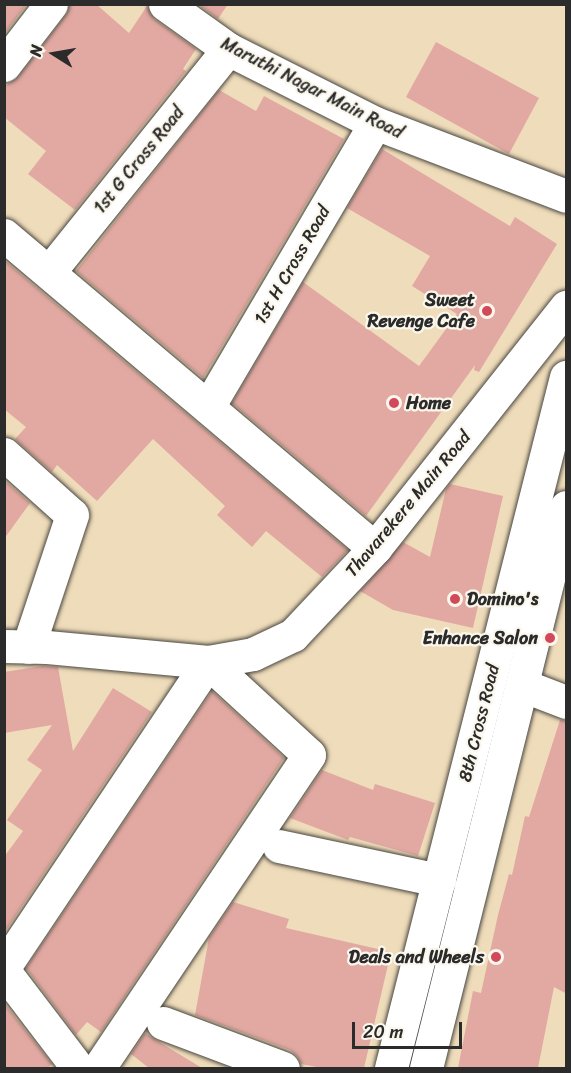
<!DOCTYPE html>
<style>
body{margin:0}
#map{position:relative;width:571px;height:1073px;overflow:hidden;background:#efdcba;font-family:Sriracha,sans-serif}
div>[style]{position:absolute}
.building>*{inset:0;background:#e2a9a2}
.roads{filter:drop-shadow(0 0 2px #484640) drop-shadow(0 0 2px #484640)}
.street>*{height:33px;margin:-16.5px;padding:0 16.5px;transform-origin:16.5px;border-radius:16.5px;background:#fff}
.secondary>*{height:33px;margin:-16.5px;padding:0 16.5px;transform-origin:16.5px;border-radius:16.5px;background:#fff}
.dots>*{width:16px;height:16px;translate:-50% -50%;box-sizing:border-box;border:3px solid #fbf7ec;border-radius:50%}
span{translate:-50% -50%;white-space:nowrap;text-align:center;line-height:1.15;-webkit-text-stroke:4.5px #fbf7ec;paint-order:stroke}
.street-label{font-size:18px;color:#2b2b2b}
.poi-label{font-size:18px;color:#2b2b2b;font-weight:700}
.right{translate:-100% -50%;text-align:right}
.left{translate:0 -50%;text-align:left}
.frame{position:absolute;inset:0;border:6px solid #2b2b2b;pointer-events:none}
.north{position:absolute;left:24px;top:24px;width:60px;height:60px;-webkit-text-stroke:4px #fbf7ec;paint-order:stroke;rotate:281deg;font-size:16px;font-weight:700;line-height:24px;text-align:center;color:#2b2b2b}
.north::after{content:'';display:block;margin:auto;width:21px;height:27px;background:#2b2b2b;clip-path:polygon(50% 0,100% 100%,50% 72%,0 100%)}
.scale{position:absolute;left:352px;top:1022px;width:110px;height:27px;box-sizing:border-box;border:3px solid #2b2b2b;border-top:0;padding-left:8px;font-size:18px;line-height:21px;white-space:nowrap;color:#2b2b2b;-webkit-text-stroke:4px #fbf7ec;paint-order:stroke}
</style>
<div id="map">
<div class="building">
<div style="clip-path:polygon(4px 4px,27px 4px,5px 33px,4px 33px)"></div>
<div style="clip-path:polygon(69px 4px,96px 4px,129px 33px,147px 6px,154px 19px,196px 49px,183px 69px,186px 71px,75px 210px,28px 174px,46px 151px,4px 117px,4px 87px,19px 76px,66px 15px)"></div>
<div style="clip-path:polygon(198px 4px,228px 4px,218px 19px)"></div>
<div style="clip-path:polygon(436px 42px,539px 98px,509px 154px,406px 97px)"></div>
<div style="clip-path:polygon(219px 90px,256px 111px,264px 96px,344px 139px,203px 378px,76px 271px)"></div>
<div style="clip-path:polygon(382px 149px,510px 226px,515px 217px,557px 244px,479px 372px,474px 370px,475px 365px,366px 516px,232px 403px,303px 282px,419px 366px,457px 314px,412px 286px,430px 256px,347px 208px)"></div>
<div style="clip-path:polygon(4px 260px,5px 261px,348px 550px,322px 577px,266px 531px,252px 547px,217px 515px,225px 506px,153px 439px,97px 501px,57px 465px,52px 472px,15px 439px,26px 427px,4px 409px)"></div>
<div style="clip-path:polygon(4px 480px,30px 503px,4px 539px)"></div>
<div style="clip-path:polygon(450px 484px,503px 496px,473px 628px,393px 610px,360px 591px,403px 542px,430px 557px,446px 489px)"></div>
<div style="clip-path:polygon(42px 666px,58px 667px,73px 751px,113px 688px,152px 712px,4px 933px,4px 857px,23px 831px,7px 820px,42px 770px,27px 760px,52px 725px,4px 733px,4px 672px)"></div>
<div style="clip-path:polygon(212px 691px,284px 758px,101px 1032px,87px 1022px,76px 1035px,26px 968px)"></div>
<div style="clip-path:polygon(560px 720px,567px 721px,567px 994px,554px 987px,538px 1068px,458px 1068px,473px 991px,481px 993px,498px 915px,509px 874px,512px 875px,525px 816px,529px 817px)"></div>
<div style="clip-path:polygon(322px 770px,373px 790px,375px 784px,435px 803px,418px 856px,350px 837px,348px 840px,290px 818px)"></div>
<div style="clip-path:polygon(233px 902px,289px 919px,286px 928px,391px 952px,364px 1068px,322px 1068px,301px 1064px,297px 1056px,290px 1050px,195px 1015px,209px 938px)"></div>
<div style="clip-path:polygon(4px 1003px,52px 1064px,48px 1068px,4px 1068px)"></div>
<div style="clip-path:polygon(145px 1033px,156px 1040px,202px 1068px,149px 1068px,131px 1054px)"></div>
</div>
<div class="roads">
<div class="street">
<div style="left:4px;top:65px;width:77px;rotate:-52.4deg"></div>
<div style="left:4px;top:235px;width:485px;rotate:40.2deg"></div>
<div style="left:49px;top:272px;width:286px;rotate:-51.2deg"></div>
<div style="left:208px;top:407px;width:329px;rotate:-59.5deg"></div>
<div style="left:4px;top:454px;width:91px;rotate:41.9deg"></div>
<div style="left:72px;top:515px;width:139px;rotate:108.4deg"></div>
<div style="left:522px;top:685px;width:47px;rotate:21.1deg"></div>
<div style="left:279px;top:846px;width:164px;rotate:12deg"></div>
<div style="left:4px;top:967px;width:367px;rotate:-56.2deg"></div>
<div style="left:208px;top:662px;width:137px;rotate:42.6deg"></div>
<div style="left:309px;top:755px;width:377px;rotate:123.9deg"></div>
<div style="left:4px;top:971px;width:122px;rotate:52.7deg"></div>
<div style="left:163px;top:1023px;width:128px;rotate:20.6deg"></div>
</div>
<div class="secondary">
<div style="left:165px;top:4px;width:77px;rotate:35.5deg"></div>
<div style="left:228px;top:49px;width:165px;rotate:26.7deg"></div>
<div style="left:375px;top:123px;width:204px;rotate:20.9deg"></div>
<div style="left:4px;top:646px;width:43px;rotate:1.3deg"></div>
<div style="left:47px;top:647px;width:162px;rotate:5.3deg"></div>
<div style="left:208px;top:662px;width:46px;rotate:-10.1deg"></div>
<div style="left:253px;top:654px;width:44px;rotate:-25.4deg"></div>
<div style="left:293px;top:635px;width:120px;rotate:-46.7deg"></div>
<div style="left:375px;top:548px;width:308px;rotate:-51.6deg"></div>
<div style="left:391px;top:1068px;width:713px;rotate:-75.79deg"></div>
<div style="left:426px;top:1068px;width:578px;rotate:-75.99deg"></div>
</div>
</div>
<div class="dots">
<div style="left:487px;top:311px;background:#d1495b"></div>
<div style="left:394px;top:403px;background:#d1495b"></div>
<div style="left:455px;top:599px;background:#d1495b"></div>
<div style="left:550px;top:638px;background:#d1495b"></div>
<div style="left:496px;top:957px;background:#d1495b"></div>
</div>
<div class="street-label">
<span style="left:312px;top:88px;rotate:27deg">Maruthi Nagar Main Road</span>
<span style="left:139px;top:160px;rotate:-51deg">1st G Cross Road</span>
<span style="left:292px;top:265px;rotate:-60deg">1st H Cross Road</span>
<span style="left:408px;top:504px;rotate:-50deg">Thavarekere Main Road</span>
<span style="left:479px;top:723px;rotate:-76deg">8th Cross Road</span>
</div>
<div class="poi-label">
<span class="right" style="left:475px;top:311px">Sweet<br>Revenge Cafe</span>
<span class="left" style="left:406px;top:403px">Home</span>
<span class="left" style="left:467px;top:599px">Domino's</span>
<span class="right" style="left:538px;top:638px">Enhance Salon</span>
<span class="right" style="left:484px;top:957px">Deals and Wheels</span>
</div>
<div class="frame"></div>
<div class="north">N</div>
<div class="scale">20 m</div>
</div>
